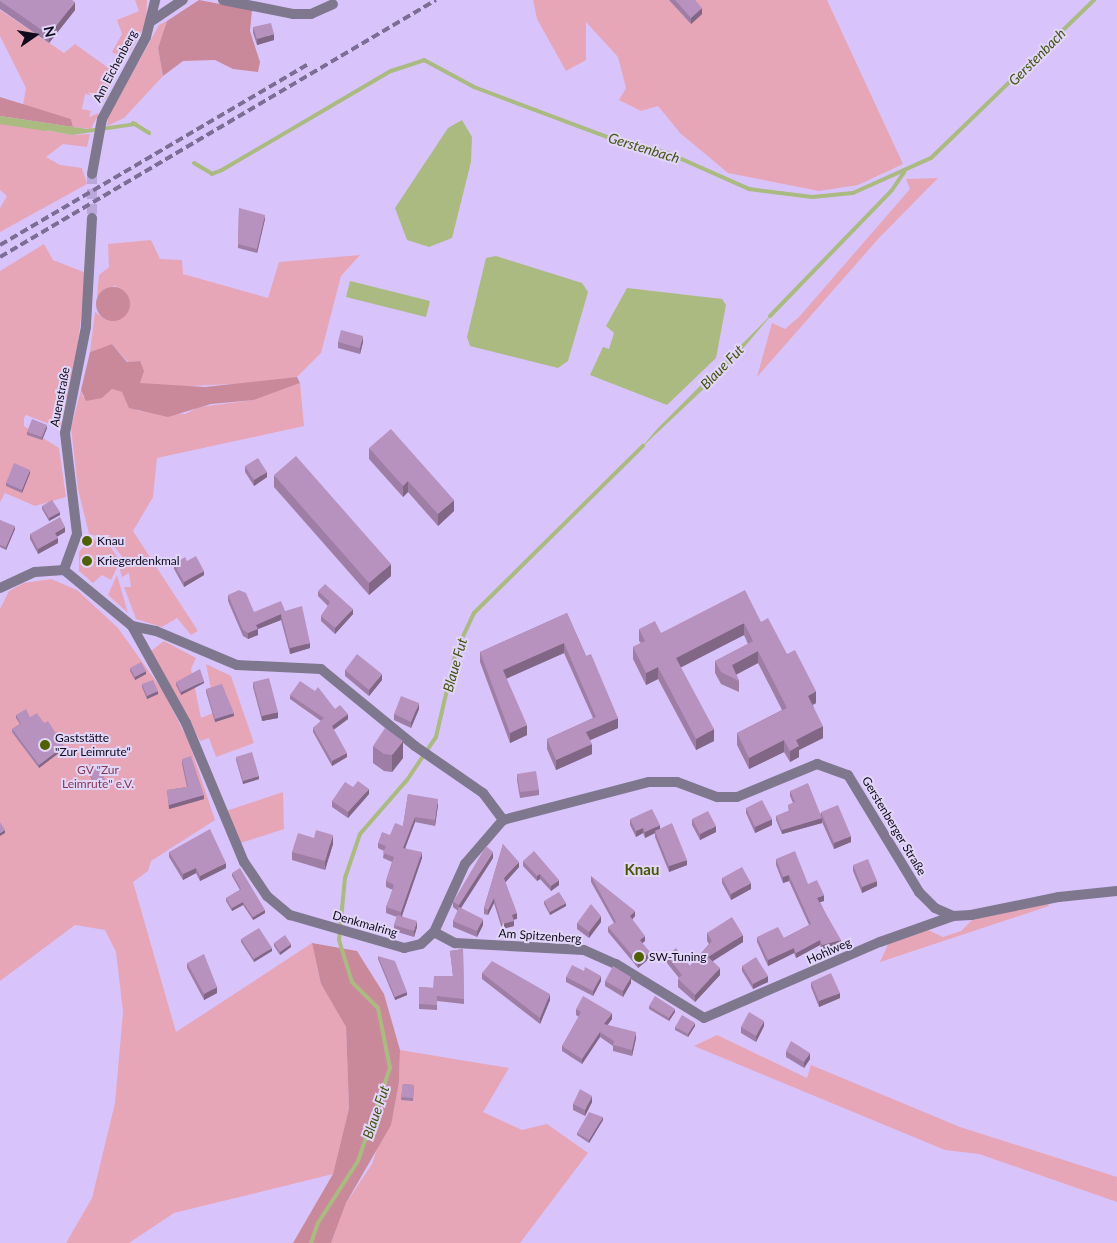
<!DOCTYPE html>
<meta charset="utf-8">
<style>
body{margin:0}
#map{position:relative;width:1117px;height:1243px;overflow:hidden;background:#d8c4fb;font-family:Lato,sans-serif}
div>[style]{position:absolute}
.green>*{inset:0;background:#e7a6b8}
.forest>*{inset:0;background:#c9899b}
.round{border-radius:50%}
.water>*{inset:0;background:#aaba80}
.stream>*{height:4px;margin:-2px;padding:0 2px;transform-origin:2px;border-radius:2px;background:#aaba80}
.tertiary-tunnel>*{height:10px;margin-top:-5px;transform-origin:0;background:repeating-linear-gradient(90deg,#baa8da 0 10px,transparent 0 15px)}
.minor>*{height:10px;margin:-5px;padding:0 5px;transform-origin:5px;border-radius:5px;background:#7f778e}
.tertiary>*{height:10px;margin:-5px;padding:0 5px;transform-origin:5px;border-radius:5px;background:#7f778e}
.rail>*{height:4px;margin-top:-2px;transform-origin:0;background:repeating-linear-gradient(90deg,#7b6d93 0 8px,transparent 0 12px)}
.wall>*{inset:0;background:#9e7ea4}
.shaded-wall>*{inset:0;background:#816686}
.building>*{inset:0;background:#b892bf}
.dots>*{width:14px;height:14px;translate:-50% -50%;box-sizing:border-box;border:2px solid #e1d6f7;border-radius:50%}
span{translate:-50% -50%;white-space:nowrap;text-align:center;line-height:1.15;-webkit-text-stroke:4px #e1d6f7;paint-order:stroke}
.street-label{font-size:12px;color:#110a1c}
.poi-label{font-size:12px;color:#110a1c}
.left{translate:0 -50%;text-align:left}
.park-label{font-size:12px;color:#863853}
.water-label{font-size:14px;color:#455211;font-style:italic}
.quarter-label{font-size:15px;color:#485705;font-weight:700}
.north{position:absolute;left:10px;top:10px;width:50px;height:50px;-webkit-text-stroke:4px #e1d6f7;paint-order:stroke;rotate:77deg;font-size:14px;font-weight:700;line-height:20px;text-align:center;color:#110a1c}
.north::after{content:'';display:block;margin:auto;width:18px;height:22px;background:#110a1c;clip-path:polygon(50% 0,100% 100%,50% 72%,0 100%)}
</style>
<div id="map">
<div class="green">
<div style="clip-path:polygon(135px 0,147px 0,146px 24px,129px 53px,122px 57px,112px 52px,122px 34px,117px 20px,139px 11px)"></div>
<div style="clip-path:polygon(533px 0,827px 0,903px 164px,858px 185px,819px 191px,728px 173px,680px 133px,658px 106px,641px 111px,619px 100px,626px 88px,618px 57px,586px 22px,586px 60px,566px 71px,537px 19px)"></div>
<div style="clip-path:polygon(0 10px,64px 53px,75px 44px,114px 72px,106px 99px,85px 94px,82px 109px,91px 111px,89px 117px,99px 113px,91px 129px,73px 127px,71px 119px,23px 105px,26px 88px,0 36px)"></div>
<div style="clip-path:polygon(167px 21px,158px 48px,163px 76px,124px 118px,107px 126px,108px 117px,159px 25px)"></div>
<div style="clip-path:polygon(0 121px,72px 135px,90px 134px,87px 147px,63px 144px,46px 157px,60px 165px,82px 168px,87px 184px,0 232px,0 208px,7px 196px,0 190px)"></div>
<div style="clip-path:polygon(938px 178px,879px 238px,757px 377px,772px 323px,785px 329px,799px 317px,910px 189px,906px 179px)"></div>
<div style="clip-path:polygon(151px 240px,160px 259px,182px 260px,183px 274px,268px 298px,279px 262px,360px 255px,341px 276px,321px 353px,297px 377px,257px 383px,169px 387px,140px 383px,140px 361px,128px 362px,112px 344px,90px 352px,95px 312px,105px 319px,116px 285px,97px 297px,99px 275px,109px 267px,108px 244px)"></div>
<div style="clip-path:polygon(44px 244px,53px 260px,86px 273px,78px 344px,60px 428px,26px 415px,24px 418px,24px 426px,59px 448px,66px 497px,35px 506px,5px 493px,0 502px,0 271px)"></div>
<div style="clip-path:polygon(300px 383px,304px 426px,157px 458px,153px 497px,133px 531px,198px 631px,191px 635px,177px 618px,162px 627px,136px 619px,124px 587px,131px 587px,129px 573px,122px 577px,120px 570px,124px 559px,108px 539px,89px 534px,78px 489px,71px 428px,81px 390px,83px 397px,102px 398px,112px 389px,122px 392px,138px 411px,185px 414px,199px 407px,254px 400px)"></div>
<div style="clip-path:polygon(90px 538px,108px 543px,120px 561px,111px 580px,102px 575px,93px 583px,79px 571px,79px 552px)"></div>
<div style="clip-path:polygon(117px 575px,128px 613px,108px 595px)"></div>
<div style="clip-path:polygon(51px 579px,77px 590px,118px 628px,163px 691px,189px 742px,215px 820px,151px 861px,148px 871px,133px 882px,176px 1032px,312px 943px,321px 984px,346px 1027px,349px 1108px,333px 1174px,174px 1213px,129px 1243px,66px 1243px,92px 1198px,115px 1103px,123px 1012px,116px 952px,105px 930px,75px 925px,0 981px,0 609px,9px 591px,24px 583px)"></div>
<div style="clip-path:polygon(164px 641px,196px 658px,191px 669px,201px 718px,213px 713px,234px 716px,226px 693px,211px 689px,206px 664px,231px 676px,254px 743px,216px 757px,209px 738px,200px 741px,151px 651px)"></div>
<div style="clip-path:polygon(283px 792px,284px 829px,241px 843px,226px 811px)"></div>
<div style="clip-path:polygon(1048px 904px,1049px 906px,880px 962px,889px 942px,928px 930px,943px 937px,961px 931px,974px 918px)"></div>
<div style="clip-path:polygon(717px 1035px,807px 1078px,811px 1065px,960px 1127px,1117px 1177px,1117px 1202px,979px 1154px,945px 1150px,694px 1046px)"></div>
<div style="clip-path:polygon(400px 1050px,509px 1068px,483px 1112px,522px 1130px,547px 1124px,588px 1153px,520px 1243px,331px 1243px,346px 1203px,372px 1164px,399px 1082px)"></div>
</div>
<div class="forest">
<div style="clip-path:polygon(199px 0,252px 10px,250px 31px,260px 62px,258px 72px,233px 69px,215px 60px,183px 61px,163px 76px,158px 48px,167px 21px)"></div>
<div style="clip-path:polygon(0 97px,71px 119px,73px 127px,0 116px)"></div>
<div class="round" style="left:96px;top:287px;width:34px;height:34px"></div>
<div style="clip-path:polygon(112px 344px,127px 362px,140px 361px,144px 371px,140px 383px,205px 387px,297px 377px,300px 383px,254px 400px,211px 404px,168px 417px,129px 408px,122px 392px,112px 389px,102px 398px,86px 401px,81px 390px,90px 352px)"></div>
<div style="clip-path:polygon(312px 943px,357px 951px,384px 994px,400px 1050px,399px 1082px,391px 1125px,346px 1203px,331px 1243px,293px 1243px,333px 1174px,349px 1108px,346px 1027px,321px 984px)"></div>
</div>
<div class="water">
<div style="clip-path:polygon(0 116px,87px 129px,137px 122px,135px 126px,72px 135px,0 121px)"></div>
<div style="clip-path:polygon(462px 120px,472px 137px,471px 162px,452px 238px,429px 247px,407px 240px,395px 208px,448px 128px)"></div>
<div style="clip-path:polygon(496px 256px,582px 283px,588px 292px,568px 361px,558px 368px,470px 346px,467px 337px,486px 258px)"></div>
<div style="clip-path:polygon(350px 281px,430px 301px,426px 317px,346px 297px)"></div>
<div style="clip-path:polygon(627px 288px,722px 299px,726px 305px,716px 358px,667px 405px,590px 375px,603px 347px,609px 349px,614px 333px,606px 326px)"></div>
<div style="clip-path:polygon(774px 312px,729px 365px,640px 449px,658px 428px)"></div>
</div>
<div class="stream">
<div style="left:0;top:122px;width:46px;rotate:8.8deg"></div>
<div style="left:133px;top:123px;width:19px;rotate:32deg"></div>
<div style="left:194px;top:163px;width:21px;rotate:31deg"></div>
<div style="left:212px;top:174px;width:11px;rotate:-22deg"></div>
<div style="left:222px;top:170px;width:196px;rotate:-30.4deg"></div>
<div style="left:391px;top:71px;width:35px;rotate:-18deg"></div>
<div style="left:424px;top:60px;width:57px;rotate:28.4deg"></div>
<div style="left:474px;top:87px;width:142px;rotate:20.6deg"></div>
<div style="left:607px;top:137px;width:63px;rotate:14.7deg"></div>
<div style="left:668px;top:153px;width:89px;rotate:24deg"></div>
<div style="left:749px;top:189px;width:64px;rotate:7.2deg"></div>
<div style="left:812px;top:197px;width:41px;rotate:-5.6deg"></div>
<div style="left:853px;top:193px;width:85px;rotate:-24.2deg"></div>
<div style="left:931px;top:158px;width:227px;rotate:-44.1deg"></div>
<div style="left:770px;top:316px;width:175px;rotate:-45.9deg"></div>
<div style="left:892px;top:190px;width:22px;rotate:-56deg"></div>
<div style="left:311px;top:1243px;width:21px;rotate:-71deg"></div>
<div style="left:318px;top:1223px;width:74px;rotate:-57.2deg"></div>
<div style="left:358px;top:1161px;width:98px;rotate:-71deg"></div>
<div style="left:390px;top:1068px;width:61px;rotate:-101.3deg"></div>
<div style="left:378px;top:1008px;width:37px;rotate:-135deg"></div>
<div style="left:352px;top:982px;width:44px;rotate:-107.2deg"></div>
<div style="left:339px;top:940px;width:62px;rotate:-84.5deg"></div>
<div style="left:345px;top:878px;width:46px;rotate:-71.2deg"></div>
<div style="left:360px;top:834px;width:72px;rotate:-49deg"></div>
<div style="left:407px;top:780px;width:52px;rotate:-56deg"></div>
<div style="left:436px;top:737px;width:88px;rotate:-76.9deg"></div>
<div style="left:456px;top:651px;width:42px;rotate:-64.7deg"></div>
<div style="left:474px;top:613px;width:238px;rotate:-44.7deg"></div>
</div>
<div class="tertiary-tunnel">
<div style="left:92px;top:174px;width:44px;rotate:90deg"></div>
</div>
<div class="minor">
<div style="left:223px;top:0;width:71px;rotate:11.3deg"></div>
<div style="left:293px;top:14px;width:18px"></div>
<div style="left:311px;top:14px;width:24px;rotate:-24deg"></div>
<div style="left:153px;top:20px;width:36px;rotate:-34deg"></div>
<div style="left:0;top:588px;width:38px;rotate:-25deg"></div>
<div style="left:35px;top:572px;width:29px;rotate:-4deg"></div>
<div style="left:434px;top:932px;width:24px;rotate:28deg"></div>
<div style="left:455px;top:943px;width:129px;rotate:3.1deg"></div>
<div style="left:584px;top:950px;width:35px;rotate:24deg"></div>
<div style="left:616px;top:964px;width:103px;rotate:31.5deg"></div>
<div style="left:704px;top:1018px;width:192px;rotate:-23.4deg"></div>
<div style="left:880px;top:942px;width:77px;rotate:-19.6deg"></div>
</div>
<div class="tertiary">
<div style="left:92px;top:174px;width:56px;rotate:-79.7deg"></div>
<div style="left:102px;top:119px;width:93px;rotate:-61.8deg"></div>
<div style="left:146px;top:37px;width:38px;rotate:-76deg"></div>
<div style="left:92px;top:218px;width:109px;rotate:93.2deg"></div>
<div style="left:86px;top:327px;width:108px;rotate:101.2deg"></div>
<div style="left:65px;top:433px;width:102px;rotate:83.2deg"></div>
<div style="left:77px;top:534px;width:38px;rotate:110deg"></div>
<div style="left:64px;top:570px;width:88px;rotate:39.5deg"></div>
<div style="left:132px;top:626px;width:111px;rotate:60.9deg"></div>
<div style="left:186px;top:723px;width:151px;rotate:67.4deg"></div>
<div style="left:244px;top:862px;width:41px;rotate:55.9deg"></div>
<div style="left:267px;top:896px;width:30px;rotate:40deg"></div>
<div style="left:290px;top:915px;width:119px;rotate:16.1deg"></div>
<div style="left:404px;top:948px;width:17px;rotate:-13deg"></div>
<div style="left:421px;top:944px;width:18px;rotate:-43deg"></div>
<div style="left:434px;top:932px;width:75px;rotate:-65.5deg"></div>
<div style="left:465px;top:864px;width:58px;rotate:-49.2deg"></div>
<div style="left:503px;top:820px;width:151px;rotate:-14.6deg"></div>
<div style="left:649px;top:782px;width:28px"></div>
<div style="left:677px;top:782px;width:43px;rotate:20.6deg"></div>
<div style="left:717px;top:797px;width:20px"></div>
<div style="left:737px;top:797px;width:87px;rotate:-22.4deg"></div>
<div style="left:817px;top:764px;width:33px;rotate:20deg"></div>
<div style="left:848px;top:775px;width:137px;rotate:58.7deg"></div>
<div style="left:919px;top:892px;width:23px;rotate:45deg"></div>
<div style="left:935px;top:908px;width:20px;rotate:24deg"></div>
<div style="left:953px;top:916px;width:18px;rotate:-3deg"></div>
<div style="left:971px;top:915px;width:90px;rotate:-11.6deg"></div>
<div style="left:1059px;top:897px;width:58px;rotate:-5.9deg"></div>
<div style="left:132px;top:626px;width:25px;rotate:12deg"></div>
<div style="left:156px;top:631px;width:88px;rotate:22.8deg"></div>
<div style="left:237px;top:665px;width:84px;rotate:2.7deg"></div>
<div style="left:321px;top:669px;width:122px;rotate:39.3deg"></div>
<div style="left:415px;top:746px;width:83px;rotate:34.7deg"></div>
<div style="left:483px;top:793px;width:34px;rotate:53deg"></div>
</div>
<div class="rail">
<div style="left:0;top:245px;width:357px;rotate:-30.4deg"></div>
<div style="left:0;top:257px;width:506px;rotate:-30.52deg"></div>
</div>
<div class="wall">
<div style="clip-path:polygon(0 0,75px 10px,49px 43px,0 9px)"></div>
<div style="clip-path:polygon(669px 0,695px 0,702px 14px,691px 24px)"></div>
<div style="clip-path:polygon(253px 27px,274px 40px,257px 45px,253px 33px)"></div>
<div style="clip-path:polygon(239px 208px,265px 219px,257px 253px,238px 248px)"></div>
<div style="clip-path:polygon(338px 342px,363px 342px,360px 354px,338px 348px)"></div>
<div style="clip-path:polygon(47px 428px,42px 440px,27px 435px,27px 432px)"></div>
<div style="clip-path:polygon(369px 448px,454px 511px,438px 526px,408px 492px,403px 497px,369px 459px)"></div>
<div style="clip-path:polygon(245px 466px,267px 477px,254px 486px,245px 472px)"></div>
<div style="clip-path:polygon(30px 473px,22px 493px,6px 486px,6px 483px)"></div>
<div style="clip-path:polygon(274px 475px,391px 576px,369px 595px,274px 487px)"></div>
<div style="clip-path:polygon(42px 506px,60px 515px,49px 521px,42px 509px)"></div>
<div style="clip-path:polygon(0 520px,15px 529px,6px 550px,0 547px)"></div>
<div style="clip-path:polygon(65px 532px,57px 536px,58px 543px,38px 554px,30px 539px,30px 534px)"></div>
<div style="clip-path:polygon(187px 561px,204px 575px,184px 587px,174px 569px,174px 564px)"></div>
<div style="clip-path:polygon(318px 591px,353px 614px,335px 634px,321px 621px,321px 616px,328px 606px,318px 596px)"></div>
<div style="clip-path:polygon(228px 595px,254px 612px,285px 611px,310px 648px,290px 654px,281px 620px,258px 629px,258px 635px,248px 639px,243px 636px,228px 601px)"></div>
<div style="clip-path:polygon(567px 613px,618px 728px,590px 740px,592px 754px,556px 770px,547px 749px,547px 739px,593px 718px,564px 653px,506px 679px,527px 735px,510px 743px,480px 662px,480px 652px)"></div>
<div style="clip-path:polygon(761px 622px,787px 654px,816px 703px,813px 705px,823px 738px,799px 750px,799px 757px,790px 762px,784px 752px,749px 769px,737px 745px,737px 733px,782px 710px,758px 663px,736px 674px,739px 681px,739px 692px,721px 684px,715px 673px,715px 661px,748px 644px,744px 635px,680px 667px,714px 741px,696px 750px,658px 679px,646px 685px,633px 659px,633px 647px,641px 643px,639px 641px,639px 629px,661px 633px)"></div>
<div style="clip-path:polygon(130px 668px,146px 674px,135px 680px,130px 671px)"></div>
<div style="clip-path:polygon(345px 670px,382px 680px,369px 696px,345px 676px)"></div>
<div style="clip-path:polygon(176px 682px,204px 683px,181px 695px,176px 685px)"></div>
<div style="clip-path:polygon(253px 682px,278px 718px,262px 721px,253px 687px)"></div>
<div style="clip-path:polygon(142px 684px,158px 694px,147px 699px,142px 687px)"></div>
<div style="clip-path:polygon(206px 689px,234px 716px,215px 722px,206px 692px)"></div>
<div style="clip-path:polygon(290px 695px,335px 709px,348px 719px,333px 730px,347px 757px,332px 766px,313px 732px,313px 728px,321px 721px,290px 699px)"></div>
<div style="clip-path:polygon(419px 709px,411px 728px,394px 720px,394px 714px)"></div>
<div style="clip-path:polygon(16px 715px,30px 717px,44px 723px,64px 749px,39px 768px,12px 732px,12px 729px,20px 724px,16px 718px)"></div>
<div style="clip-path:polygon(373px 746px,403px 758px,392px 772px,384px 771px,373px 763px)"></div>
<div style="clip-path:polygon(236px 757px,259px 779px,243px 784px,236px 760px)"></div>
<div style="clip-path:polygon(182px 759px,204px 799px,169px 809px,167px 790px,187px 787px,182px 764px)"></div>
<div style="clip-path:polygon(89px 771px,105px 782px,94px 786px,89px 773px)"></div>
<div style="clip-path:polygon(517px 774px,539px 790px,539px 795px,520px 798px,517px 780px)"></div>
<div style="clip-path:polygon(353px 787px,369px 794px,348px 818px,332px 807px,332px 801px)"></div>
<div style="clip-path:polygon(790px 791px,821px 814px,821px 812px,851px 842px,834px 849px,822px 822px,822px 823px,782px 834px,776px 820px,776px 816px,789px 811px,788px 805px,793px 803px,790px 796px)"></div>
<div style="clip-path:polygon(408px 794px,438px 805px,435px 826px,415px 822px,405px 848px,422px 858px,402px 916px,417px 927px,414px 937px,394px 931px,394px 925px,397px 917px,386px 913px,386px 907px,393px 890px,386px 887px,386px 881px,392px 862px,383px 858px,384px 851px,378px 848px,378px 843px,403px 826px)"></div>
<div style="clip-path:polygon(746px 808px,772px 825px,755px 833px,746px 813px)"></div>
<div style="clip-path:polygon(630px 819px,660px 829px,687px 865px,669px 872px,655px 837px,655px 833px,645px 838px,643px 833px,636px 837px,630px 825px)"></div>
<div style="clip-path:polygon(692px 819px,716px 832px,700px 840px,692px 825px)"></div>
<div style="clip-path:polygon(314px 838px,333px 844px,325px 870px,292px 860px,292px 852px)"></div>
<div style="clip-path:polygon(503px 844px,519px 867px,505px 882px,517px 919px,514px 919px,514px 926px,502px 929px,494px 903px,488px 915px,484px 914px,484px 908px)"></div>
<div style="clip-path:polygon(169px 852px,226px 868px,200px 881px,196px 873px,183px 880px,169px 857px)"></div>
<div style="clip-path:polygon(493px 858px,461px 908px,483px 925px,477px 937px,453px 927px,453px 921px,458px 911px,453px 907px,453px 902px)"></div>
<div style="clip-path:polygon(776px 859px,808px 884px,824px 901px,820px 902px,841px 946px,822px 950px,820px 945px,796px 958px,794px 953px,768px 966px,757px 942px,757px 937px,784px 938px,809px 925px,789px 881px,783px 883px,776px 865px)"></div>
<div style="clip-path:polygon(523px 861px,559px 885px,551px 891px,540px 879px,537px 881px,523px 866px)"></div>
<div style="clip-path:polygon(853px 865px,877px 886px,862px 893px,853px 871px)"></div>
<div style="clip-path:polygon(232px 873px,265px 913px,253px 920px,243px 905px,232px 911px,226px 901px,226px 898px,240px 890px,232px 876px)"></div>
<div style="clip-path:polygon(591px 876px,635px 916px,632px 919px,645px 941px,642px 943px,650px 958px,638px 968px,608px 932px,608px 927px,614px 923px,591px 882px)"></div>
<div style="clip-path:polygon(722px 878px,751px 889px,731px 900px,722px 883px)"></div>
<div style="clip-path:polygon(544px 901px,566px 906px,550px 915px,544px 904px)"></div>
<div style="clip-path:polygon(601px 922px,589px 938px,577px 929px,577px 923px)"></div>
<div style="clip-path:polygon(707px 933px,743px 942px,713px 961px,720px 975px,695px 1002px,678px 987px,678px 979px,679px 978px,667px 963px,667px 956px,690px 966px,709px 944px,707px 941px)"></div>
<div style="clip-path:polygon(241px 939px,272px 951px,254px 962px,241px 942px)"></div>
<div style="clip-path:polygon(274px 943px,291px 947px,280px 955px,274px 946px)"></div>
<div style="clip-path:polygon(463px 949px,464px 1004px,437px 1001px,437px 1010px,419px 1009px,419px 987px,433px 988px,453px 976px,450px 951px)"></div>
<div style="clip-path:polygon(378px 956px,407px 995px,395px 1000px,378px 959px)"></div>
<div style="clip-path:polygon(187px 963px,217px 993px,204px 1000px,187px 968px)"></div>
<div style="clip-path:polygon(742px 966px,768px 982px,753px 989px,742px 971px)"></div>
<div style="clip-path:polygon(482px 973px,550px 1000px,540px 1024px,482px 979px)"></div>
<div style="clip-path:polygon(566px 977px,601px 981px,593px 996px,566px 982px)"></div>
<div style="clip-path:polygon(605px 981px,631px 983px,623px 997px,605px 986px)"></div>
<div style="clip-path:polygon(811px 982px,840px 998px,819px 1007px,811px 987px)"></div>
<div style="clip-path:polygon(649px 1006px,675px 1012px,669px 1021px,649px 1009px)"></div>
<div style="clip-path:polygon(576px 1009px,612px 1019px,607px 1025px,636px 1038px,632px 1056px,613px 1051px,613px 1046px,600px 1037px,582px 1064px,562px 1051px,562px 1046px,579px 1017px,576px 1015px)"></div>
<div style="clip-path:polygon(695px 1026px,688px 1037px,675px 1030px,675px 1027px)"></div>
<div style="clip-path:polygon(764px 1026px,756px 1042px,741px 1033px,741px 1027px)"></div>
<div style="clip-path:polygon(786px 1051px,810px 1059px,804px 1068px,786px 1057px)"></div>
<div style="clip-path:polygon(403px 1084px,414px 1085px,413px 1101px,401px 1100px)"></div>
<div style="clip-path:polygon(592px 1102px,585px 1116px,573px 1110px,573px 1104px)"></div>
<div style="clip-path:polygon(603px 1120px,589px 1143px,577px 1135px,577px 1133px)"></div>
</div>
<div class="shaded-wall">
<div style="clip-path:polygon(75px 2px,75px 10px,49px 43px,49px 35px)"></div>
<div style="clip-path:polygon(702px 8px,702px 14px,691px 24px,691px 18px)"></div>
<div style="clip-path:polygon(274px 34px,274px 40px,257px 45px,257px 39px)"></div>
<div style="clip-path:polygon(265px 215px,265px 219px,257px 253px,257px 249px)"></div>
<div style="clip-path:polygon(363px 336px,363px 342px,360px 354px,360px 348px)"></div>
<div style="clip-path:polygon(47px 425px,47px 428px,42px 440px,42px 437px)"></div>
<div style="clip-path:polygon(30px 470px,30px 473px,22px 493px,22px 490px)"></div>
<div style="clip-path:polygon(267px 472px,267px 477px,254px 486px,254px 480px)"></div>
<div style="clip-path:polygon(408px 481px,408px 492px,403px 497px,403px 486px)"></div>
<div style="clip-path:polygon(454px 500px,454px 511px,438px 526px,438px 514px)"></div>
<div style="clip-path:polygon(60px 512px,60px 515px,49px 521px,49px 518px)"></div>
<div style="clip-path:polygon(15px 526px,15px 529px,6px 550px,6px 547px)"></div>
<div style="clip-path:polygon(65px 527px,65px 532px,55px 538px,55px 533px)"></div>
<div style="clip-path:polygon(58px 538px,58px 543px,38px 554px,38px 549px)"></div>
<div style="clip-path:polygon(391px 564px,391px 576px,369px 595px,369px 583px)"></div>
<div style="clip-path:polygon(204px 571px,204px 575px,184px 587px,184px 582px)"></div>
<div style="clip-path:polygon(353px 609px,353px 614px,335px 634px,335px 628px)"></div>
<div style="clip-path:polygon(281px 614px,281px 620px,258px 629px,258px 635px,248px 639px,248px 633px,256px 625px)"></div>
<div style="clip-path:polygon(744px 623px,744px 635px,676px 670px,676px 658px)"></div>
<div style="clip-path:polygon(310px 643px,310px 648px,290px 654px,290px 648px)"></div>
<div style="clip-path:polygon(564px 643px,564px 653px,503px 680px,503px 670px)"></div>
<div style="clip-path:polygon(758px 651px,758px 663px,732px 677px,732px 665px)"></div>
<div style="clip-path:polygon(658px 667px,658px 679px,646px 685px,646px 673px)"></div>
<div style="clip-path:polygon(146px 671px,146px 674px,135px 680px,135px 677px)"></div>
<div style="clip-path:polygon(382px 674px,382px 680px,369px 696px,369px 690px)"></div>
<div style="clip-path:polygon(204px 681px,204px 683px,181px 695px,181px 692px)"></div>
<div style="clip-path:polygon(158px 691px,158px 694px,147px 699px,147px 696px)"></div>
<div style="clip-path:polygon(816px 691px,816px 703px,808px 707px,808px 696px)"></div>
<div style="clip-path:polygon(419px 703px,419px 709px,411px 728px,411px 722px)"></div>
<div style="clip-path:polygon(278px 712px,278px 718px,262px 721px,262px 716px)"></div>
<div style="clip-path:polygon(234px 713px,234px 716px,215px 722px,215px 719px)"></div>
<div style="clip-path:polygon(348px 714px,348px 719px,332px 731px,332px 726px)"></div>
<div style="clip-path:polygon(618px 718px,618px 728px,586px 742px,586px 732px)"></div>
<div style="clip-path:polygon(527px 725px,527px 735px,510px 743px,510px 733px)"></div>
<div style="clip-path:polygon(823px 726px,823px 738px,799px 750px,799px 757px,790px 762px,790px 751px,796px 740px)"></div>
<div style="clip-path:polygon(714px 729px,714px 741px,696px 750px,696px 739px)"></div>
<div style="clip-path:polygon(784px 740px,784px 752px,749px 769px,749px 758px)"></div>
<div style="clip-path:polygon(403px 741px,403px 758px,392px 772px,392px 755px)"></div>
<div style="clip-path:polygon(592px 744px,592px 754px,556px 770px,556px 760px)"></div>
<div style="clip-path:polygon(64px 746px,64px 749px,39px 768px,39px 765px)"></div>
<div style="clip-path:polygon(347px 753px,347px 757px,332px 766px,332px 761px)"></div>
<div style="clip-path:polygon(259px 776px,259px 779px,243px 784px,243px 781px)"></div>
<div style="clip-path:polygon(105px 780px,105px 782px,94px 786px,94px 783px)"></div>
<div style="clip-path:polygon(369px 789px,369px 794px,348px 818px,348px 812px)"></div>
<div style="clip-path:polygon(204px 795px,204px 799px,169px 809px,169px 805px)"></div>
<div style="clip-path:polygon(438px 799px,438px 805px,435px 826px,435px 820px)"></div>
<div style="clip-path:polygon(415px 817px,415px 822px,403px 854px,403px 848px)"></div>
<div style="clip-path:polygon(822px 818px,822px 823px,782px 834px,782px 830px)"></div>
<div style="clip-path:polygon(772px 819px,772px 825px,755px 833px,755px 827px)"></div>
<div style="clip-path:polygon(660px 825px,660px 831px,655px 831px,655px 833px,645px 838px,645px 832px)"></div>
<div style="clip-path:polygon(716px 826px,716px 832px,700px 840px,700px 834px)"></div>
<div style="clip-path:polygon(643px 828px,643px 833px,636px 837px,636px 831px)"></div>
<div style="clip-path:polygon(5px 830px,5px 833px,0 836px,0 833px)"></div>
<div style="clip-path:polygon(333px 835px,333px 844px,325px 870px,325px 861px)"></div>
<div style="clip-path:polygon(851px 836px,851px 842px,834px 849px,834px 843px)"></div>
<div style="clip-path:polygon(422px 852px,422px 858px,401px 918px,401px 912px)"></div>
<div style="clip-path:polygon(493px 852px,493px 858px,459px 911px,459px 905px)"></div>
<div style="clip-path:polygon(687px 860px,687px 865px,669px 872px,669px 866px)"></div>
<div style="clip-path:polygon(519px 862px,519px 867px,504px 884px,504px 878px)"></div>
<div style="clip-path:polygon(226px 863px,226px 868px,200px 881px,200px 876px)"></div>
<div style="clip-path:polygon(196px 868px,196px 873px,183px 880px,183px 874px)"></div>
<div style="clip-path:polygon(540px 874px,540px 879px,537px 881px,537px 876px)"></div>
<div style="clip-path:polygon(789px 875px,789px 881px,783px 883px,783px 877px)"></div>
<div style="clip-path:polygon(559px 880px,559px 885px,551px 891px,551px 886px)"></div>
<div style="clip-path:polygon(877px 881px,877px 886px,862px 893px,862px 887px)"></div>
<div style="clip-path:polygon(751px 883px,751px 889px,731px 900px,731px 894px)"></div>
<div style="clip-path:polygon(824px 895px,824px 901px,817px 903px,817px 898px)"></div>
<div style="clip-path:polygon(494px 898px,494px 903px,488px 915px,488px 910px)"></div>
<div style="clip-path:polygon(243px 902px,243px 905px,232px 911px,232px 908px)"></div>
<div style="clip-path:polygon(566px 903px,566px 906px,550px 915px,550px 912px)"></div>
<div style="clip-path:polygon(265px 910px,265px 913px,253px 920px,253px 917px)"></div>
<div style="clip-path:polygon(635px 911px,635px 916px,630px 922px,630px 916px)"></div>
<div style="clip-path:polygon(517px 913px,517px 919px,512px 920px,512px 915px)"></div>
<div style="clip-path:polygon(601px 916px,601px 922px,589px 938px,589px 932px)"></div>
<div style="clip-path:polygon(483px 919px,483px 925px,477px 937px,477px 931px)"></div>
<div style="clip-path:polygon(417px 921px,417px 927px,414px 937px,414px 931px)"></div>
<div style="clip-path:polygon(514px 921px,514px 926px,502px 929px,502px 924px)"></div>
<div style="clip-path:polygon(743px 935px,743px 942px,708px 964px,708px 957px)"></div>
<div style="clip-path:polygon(645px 936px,645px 941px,640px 945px,640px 940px)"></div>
<div style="clip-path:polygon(820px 940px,820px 945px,796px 958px,796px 953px)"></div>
<div style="clip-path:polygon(841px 940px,841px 946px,822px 950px,822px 945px)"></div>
<div style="clip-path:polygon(291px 944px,291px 947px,280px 955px,280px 952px)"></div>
<div style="clip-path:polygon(272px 948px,272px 951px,254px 962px,254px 959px)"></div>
<div style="clip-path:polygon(794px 948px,794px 953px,768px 966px,768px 960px)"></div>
<div style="clip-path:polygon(650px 952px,650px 958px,638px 968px,638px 962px)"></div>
<div style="clip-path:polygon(720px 968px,720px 975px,695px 1002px,695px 995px)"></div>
<div style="clip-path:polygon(601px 976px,601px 981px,593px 996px,593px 991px)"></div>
<div style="clip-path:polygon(768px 976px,768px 982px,753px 989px,753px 984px)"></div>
<div style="clip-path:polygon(631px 977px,631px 983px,623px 997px,623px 991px)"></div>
<div style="clip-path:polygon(217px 987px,217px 993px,204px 1000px,204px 994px)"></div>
<div style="clip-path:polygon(407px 992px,407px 995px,395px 1000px,395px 997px)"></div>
<div style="clip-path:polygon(840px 993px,840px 998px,819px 1007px,819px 1001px)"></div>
<div style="clip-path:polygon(550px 994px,550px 1000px,540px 1024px,540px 1018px)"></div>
<div style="clip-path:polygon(675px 1009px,675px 1012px,669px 1021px,669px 1018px)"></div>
<div style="clip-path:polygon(612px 1013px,612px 1019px,604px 1030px,604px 1024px)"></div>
<div style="clip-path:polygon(764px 1021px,764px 1026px,756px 1042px,756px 1036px)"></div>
<div style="clip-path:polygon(695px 1023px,695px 1026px,688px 1037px,688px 1034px)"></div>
<div style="clip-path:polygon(600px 1032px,600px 1037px,582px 1064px,582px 1059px)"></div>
<div style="clip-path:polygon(636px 1032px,636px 1038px,632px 1056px,632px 1050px)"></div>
<div style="clip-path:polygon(810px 1053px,810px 1059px,804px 1068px,804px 1062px)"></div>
<div style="clip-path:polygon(592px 1096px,592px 1102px,585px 1116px,585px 1110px)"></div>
<div style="clip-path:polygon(603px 1117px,603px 1120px,589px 1143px,589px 1140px)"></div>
</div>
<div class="building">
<div style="clip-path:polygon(0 0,72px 0,75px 2px,49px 35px,0 1px)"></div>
<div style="clip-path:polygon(675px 0,695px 0,702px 8px,691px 18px)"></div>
<div style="clip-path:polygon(271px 23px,274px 34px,257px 39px,253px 27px)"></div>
<div style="clip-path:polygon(239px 208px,265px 215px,257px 249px,238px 244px)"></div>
<div style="clip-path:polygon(341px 330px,363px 336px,360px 348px,338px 342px)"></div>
<div style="clip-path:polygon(32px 419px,47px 425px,42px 437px,27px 432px)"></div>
<div style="clip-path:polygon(391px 429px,454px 500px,438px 514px,408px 481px,403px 486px,369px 448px)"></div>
<div style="clip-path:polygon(296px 456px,391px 564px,369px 583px,274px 475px)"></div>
<div style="clip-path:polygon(258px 458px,267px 472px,254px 480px,245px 466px)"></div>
<div style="clip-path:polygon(14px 463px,30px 470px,22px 490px,6px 483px)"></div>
<div style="clip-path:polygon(52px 500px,60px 512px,49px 518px,42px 506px)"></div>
<div style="clip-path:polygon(60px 517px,65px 527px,55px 533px,58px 538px,38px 549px,30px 534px)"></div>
<div style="clip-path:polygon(0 520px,15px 526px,6px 547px,0 545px)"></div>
<div style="clip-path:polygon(196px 556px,204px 571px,184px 582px,174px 564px,185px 557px,187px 561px)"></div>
<div style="clip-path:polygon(325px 584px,353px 609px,335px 628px,321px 616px,330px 602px,318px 591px)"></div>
<div style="clip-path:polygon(239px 590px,246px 593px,254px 612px,281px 601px,285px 611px,302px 606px,310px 643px,290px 648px,281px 614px,256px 625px,258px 629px,248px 633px,243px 630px,228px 595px)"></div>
<div style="clip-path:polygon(745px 590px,761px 622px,768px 618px,787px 654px,795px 650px,816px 691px,808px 696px,823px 726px,796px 740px,799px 746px,790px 751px,784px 740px,749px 758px,737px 733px,787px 708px,758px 651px,732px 665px,739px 681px,721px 672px,715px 661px,753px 641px,744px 623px,676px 658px,714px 729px,696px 739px,658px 667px,646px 673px,633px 647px,645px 641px,639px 629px,655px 621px,661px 633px)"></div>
<div style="clip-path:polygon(567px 613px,586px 656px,591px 654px,618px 718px,586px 732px,592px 744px,556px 760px,547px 739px,596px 717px,564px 643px,503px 670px,527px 725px,510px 733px,480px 652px)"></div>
<div style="clip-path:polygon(357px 654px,382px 674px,369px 690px,345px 670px)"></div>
<div style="clip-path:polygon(141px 662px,146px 671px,135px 677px,130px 668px)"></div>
<div style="clip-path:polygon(200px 669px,204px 681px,181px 692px,176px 682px)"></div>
<div style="clip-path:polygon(269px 678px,278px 712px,262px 716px,253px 682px)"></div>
<div style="clip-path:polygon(153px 680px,158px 691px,147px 696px,142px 684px)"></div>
<div style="clip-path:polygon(300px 681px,315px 691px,318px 687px,335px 709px,340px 705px,348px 714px,332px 726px,347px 753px,332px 761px,313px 728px,324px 718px,290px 695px)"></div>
<div style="clip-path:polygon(222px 684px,234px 713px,215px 719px,206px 689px)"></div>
<div style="clip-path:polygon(401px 696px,419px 703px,411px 722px,394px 714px)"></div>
<div style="clip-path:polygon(26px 709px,30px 717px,37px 713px,44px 723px,48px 721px,64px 746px,39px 765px,12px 729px,21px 724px,16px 715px)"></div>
<div style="clip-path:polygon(385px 728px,403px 741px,392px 755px,384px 754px,373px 746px)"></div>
<div style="clip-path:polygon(252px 752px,259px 776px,243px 781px,236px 757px)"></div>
<div style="clip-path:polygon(191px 756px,204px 795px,169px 805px,167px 790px,188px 787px,182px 759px)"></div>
<div style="clip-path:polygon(100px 766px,105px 780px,94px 783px,89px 771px)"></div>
<div style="clip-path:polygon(536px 771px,539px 790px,520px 792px,517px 774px)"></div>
<div style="clip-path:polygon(358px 781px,369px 789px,348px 812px,332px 801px,345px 782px,353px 787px)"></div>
<div style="clip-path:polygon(808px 783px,822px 818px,782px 830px,776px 816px,790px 810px,788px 805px,795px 802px,790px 791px)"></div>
<div style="clip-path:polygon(408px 794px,438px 799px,435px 820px,415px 817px,403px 848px,422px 852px,401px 912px,386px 907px,394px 885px,386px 881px,394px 857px,383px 853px,386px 846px,378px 843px,382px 832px,390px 835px,395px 823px,403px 826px)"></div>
<div style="clip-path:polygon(762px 800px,772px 819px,755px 827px,746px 808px)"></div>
<div style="clip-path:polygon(838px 805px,851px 836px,834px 843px,821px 812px)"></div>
<div style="clip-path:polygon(652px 809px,660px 825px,645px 832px,643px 828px,636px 831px,630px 819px)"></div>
<div style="clip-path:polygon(708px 811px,716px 826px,700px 834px,692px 819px)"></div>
<div style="clip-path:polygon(0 822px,5px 830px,0 833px)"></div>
<div style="clip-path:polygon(672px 823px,687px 860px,669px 866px,655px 831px)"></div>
<div style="clip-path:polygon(210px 829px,226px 863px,200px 876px,196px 868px,183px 874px,169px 852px)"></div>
<div style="clip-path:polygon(316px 830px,333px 835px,325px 861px,292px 852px,298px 833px,314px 838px)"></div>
<div style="clip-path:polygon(503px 844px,519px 862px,504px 878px,517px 913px,512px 915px,514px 921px,502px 924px,494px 898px,488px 910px,484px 908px)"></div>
<div style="clip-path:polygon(486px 846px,493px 852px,459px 905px,453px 902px)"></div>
<div style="clip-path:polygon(534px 851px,559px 880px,551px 886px,540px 874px,537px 876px,523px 861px)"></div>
<div style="clip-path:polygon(795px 851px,808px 884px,817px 880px,824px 895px,817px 898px,841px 940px,822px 945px,820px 940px,796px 953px,794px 948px,768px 960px,757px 937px,778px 927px,784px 938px,811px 924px,789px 875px,783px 877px,776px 859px)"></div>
<div style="clip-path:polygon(868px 859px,877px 881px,862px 887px,853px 865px)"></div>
<div style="clip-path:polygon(742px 867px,751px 883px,731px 894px,722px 878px)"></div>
<div style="clip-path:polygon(240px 868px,265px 910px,253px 917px,243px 902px,232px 908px,226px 898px,241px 889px,232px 873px)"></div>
<div style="clip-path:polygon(591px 876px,635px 911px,630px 916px,645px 936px,640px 940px,650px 952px,638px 962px,608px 927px,616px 922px)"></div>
<div style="clip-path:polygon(559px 892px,566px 903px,550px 912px,544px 901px)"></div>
<div style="clip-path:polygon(591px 904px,601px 916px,589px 932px,577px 923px)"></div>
<div style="clip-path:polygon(459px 907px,483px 919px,477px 931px,453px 921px)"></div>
<div style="clip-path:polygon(397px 915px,417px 921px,414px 931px,394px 925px)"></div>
<div style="clip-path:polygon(732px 917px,743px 935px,708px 957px,720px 968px,695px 995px,678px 979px,682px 975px,667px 956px,676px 948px,690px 966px,712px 941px,707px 933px)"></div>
<div style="clip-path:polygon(259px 928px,272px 948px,254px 959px,241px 939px)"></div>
<div style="clip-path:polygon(285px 935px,291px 944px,280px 952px,274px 943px)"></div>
<div style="clip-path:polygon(463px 949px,464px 999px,437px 996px,437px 1005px,419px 1004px,419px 987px,433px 988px,434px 976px,453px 976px,450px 951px)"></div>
<div style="clip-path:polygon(204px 954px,217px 987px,204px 994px,187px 963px)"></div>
<div style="clip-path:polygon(378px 956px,395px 961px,407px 992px,395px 997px)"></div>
<div style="clip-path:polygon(756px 957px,768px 976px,753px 984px,742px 966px)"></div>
<div style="clip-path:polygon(492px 961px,550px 994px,540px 1018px,482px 973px)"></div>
<div style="clip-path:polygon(572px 965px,584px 971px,585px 967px,601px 976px,593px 991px,566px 977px)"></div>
<div style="clip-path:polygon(613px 966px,631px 977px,623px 991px,605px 981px)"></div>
<div style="clip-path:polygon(831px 973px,840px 993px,819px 1001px,811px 982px)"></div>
<div style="clip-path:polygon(583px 996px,612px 1013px,604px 1024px,636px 1032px,632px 1050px,613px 1045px,614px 1041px,600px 1032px,582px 1059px,562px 1046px,581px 1012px,576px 1009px)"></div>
<div style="clip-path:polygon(655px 996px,675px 1009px,669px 1018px,649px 1006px)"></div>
<div style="clip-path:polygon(749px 1012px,764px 1021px,756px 1036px,741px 1027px)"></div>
<div style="clip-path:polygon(682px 1015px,695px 1023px,688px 1034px,675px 1027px)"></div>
<div style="clip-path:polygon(791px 1041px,810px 1053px,804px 1062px,786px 1051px)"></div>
<div style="clip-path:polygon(403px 1084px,414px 1085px,413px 1098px,401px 1097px)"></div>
<div style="clip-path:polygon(580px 1089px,592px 1096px,585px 1110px,573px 1104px)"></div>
<div style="clip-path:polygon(589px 1112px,603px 1117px,589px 1140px,577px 1133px)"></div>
</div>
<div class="dots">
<div style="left:87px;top:541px;background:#506005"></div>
<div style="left:87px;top:561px;background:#506005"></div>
<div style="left:45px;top:745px;background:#506005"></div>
<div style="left:639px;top:957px;background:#506005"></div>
</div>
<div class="street-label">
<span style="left:115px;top:66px;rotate:-62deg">Am Eichenberg</span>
<span style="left:60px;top:397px;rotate:-79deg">Auenstraße</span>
<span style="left:894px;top:826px;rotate:59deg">Gerstenberger Straße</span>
<span style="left:365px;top:924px;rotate:16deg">Denkmalring</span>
<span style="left:540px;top:936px;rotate:4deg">Am Spitzenberg</span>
<span style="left:829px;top:951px;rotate:-24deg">Hohlweg</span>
</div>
<div class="poi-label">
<span class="left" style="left:97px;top:541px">Knau</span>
<span class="left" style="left:97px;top:561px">Kriegerdenkmal</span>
<span class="left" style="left:55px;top:745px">Gaststätte<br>"Zur Leimrute“</span>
<span class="left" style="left:649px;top:957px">SW-Tuning</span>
</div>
<div class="park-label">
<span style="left:98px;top:777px">GV "Zur<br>Leimrute" e.V.</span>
</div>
<div class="water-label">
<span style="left:1037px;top:57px;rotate:-45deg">Gerstenbach</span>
<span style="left:644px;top:148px;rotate:17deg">Gerstenbach</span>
<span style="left:722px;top:367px;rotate:-46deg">Blaue Fut</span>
<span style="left:455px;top:665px;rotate:-74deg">Blaue Fut</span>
<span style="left:376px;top:1112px;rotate:-71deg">Blaue Fut</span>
</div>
<div class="quarter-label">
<span style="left:642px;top:870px">Knau</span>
</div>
<div class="north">N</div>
</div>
